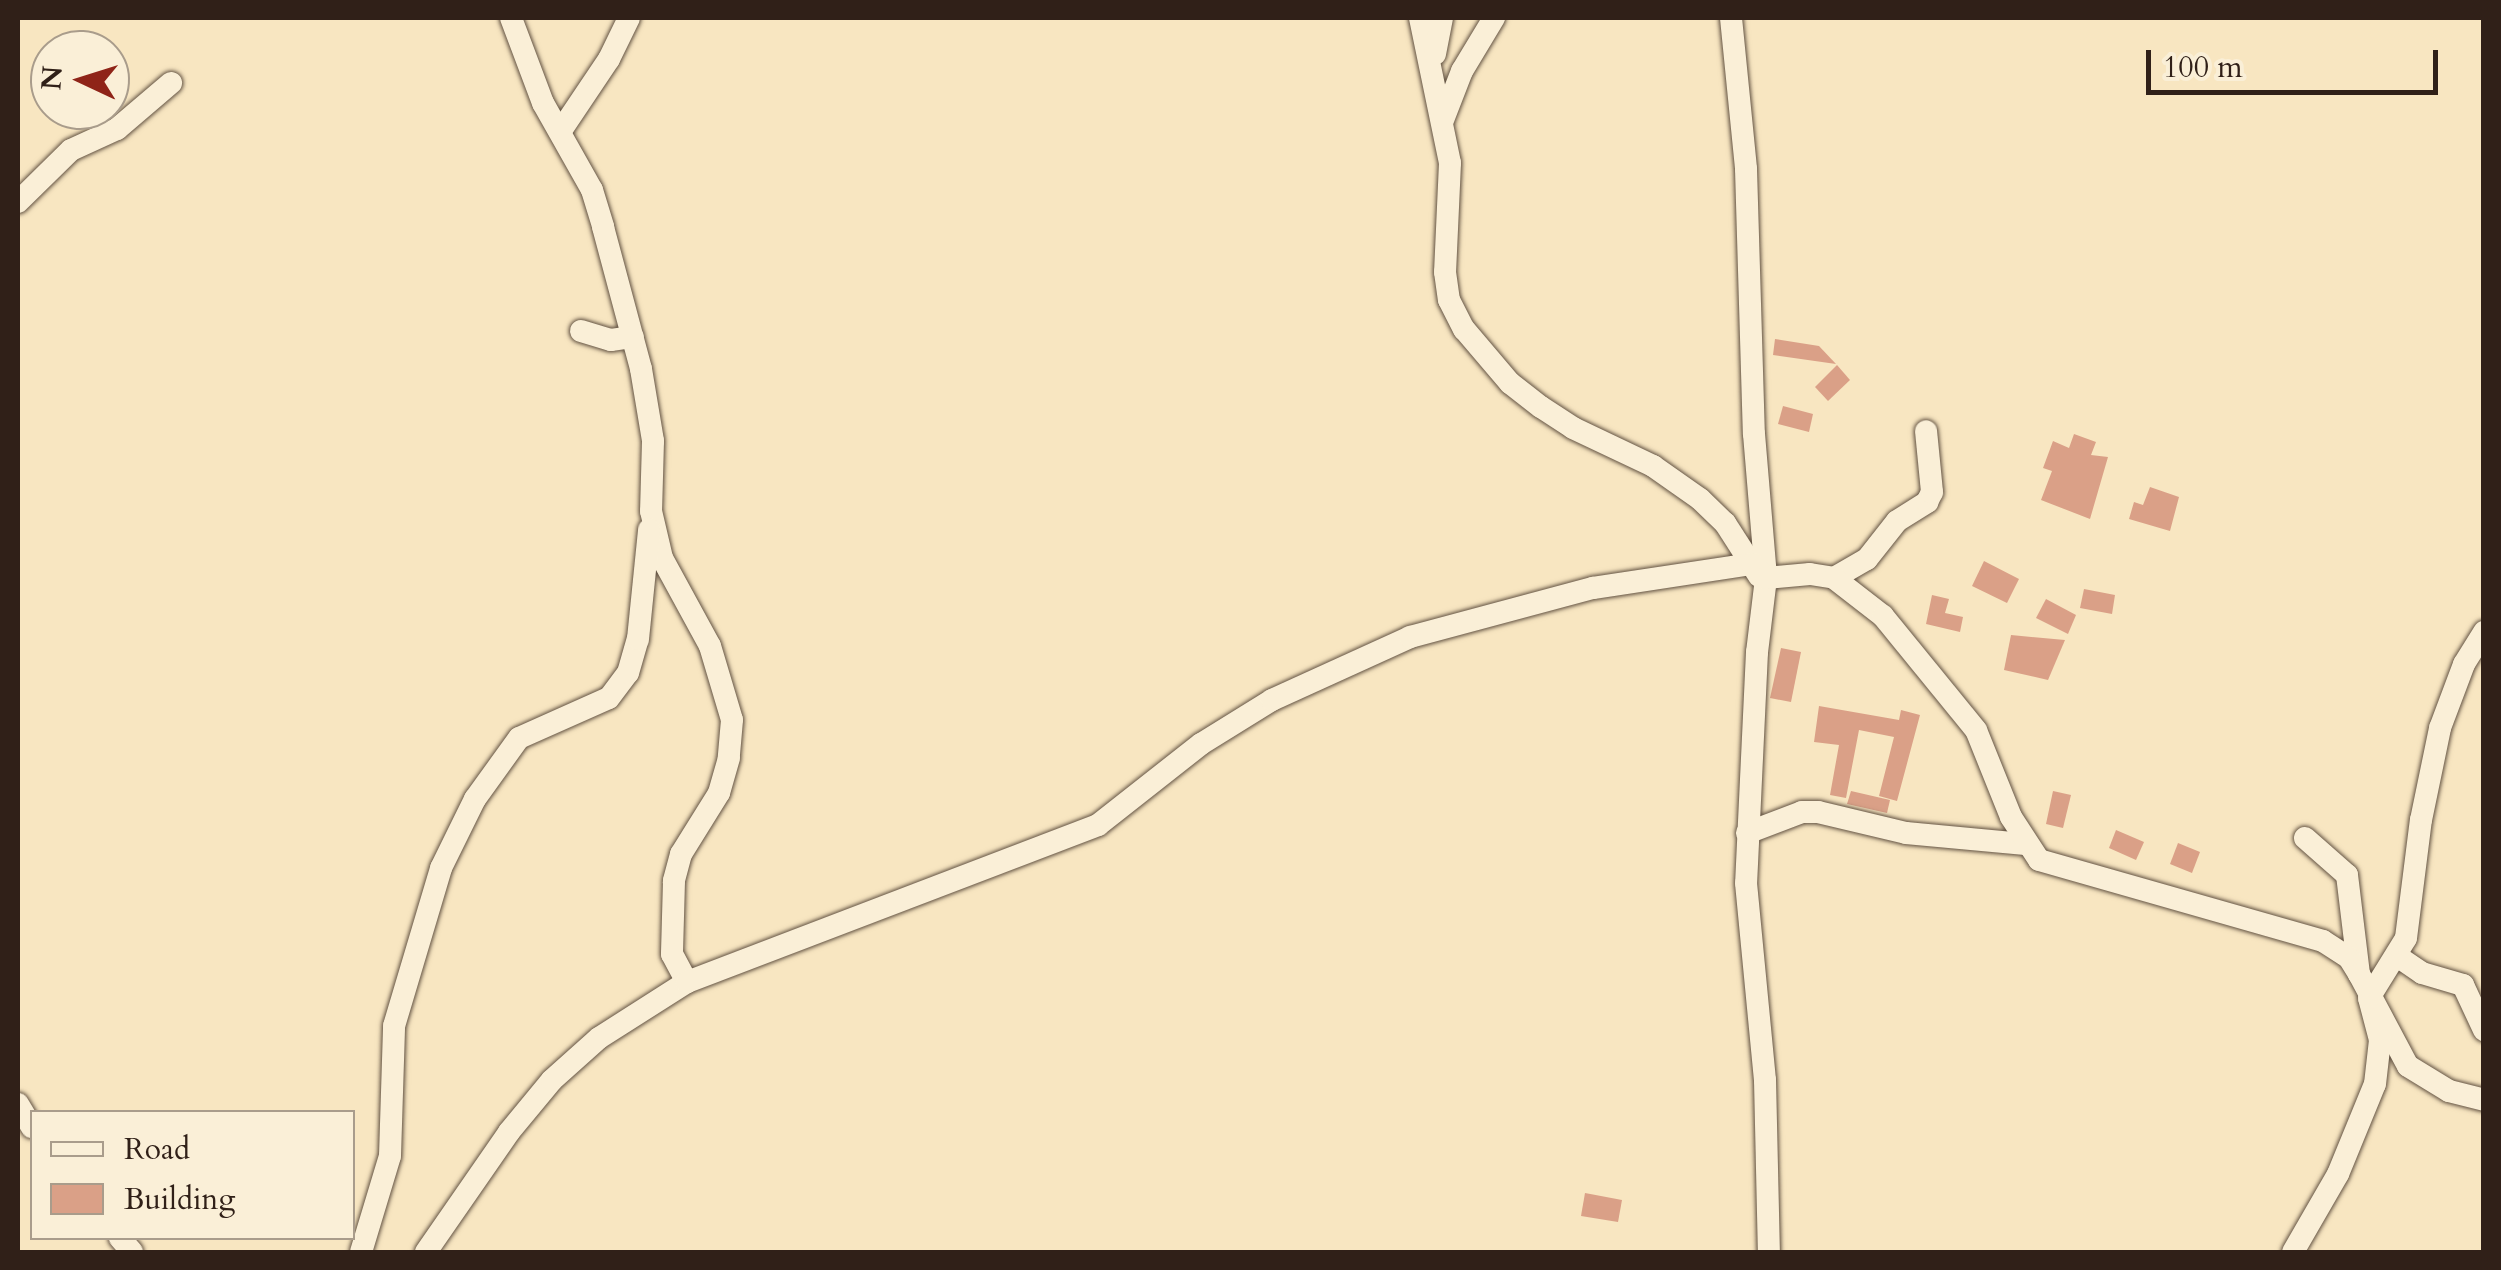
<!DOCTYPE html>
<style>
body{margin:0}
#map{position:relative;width:2501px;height:1270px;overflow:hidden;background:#f8e6c1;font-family:Cardo,serif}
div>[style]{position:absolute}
.building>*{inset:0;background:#daa087}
.roads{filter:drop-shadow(0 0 2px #625242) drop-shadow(0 0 2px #625242)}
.minor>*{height:22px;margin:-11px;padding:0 11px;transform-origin:11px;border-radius:11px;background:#faefd7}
span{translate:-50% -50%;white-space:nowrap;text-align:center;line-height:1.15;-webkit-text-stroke:8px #faefd7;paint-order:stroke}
.frame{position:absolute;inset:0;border:20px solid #302018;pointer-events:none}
.legend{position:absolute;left:30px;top:1110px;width:325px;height:130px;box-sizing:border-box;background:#faefd7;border:2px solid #a99c8b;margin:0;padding:12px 18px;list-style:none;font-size:30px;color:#302018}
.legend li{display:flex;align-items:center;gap:20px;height:50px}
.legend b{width:50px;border:2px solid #a99c8b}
.north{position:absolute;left:30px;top:30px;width:100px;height:100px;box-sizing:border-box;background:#faefd7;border:2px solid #a99c8b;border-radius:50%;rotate:274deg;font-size:28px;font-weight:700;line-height:40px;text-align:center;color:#302018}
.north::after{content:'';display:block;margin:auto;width:35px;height:45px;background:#8f2418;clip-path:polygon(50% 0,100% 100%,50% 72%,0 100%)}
.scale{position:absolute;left:2146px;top:50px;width:292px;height:45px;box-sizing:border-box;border:5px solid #302018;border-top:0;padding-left:12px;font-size:30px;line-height:35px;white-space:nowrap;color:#302018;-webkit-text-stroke:8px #faefd7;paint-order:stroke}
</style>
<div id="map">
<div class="building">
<div style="clip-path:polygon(1775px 339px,1819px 346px,1836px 364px,1773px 355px)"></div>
<div style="clip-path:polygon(1837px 365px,1850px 380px,1828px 401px,1815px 387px)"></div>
<div style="clip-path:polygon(1783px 406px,1813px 414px,1809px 432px,1778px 424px)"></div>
<div style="clip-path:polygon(2074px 434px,2096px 442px,2091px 455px,2108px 457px,2090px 519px,2041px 500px,2052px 471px,2043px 468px,2053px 441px,2069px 448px)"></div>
<div style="clip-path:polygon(2150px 487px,2179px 497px,2170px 531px,2129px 519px,2134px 502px,2143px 505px)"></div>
<div style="clip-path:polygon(1984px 561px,2019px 579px,2007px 603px,1972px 586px)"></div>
<div style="clip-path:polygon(2084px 589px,2115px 595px,2112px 614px,2080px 608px)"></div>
<div style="clip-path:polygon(1932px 595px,1949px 599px,1945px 613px,1963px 617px,1960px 632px,1926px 624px)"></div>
<div style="clip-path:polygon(2046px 599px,2076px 615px,2068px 634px,2036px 618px)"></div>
<div style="clip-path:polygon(2011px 635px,2065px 640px,2048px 680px,2004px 670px)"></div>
<div style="clip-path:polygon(1781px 648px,1801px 652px,1791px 702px,1770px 698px)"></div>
<div style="clip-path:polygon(1819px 706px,1899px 720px,1901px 710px,1920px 715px,1897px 801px,1879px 796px,1894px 737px,1859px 730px,1846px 798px,1830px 795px,1839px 745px,1814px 742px)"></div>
<div style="clip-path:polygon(1851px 791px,1890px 800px,1887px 813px,1847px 804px)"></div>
<div style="clip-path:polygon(2053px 791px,2071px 795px,2063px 828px,2046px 824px)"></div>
<div style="clip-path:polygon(2116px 830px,2144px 842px,2136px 860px,2109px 848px)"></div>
<div style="clip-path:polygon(2178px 843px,2200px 852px,2192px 873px,2170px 864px)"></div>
<div style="clip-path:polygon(1585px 1193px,1622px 1200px,1618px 1222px,1581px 1216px)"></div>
</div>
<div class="roads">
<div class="minor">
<div style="left:511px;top:18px;width:91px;rotate:69.4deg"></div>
<div style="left:543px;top:103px;width:100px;rotate:60.6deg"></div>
<div style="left:592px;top:190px;width:39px;rotate:73deg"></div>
<div style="left:603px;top:227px;width:147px;rotate:75deg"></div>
<div style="left:641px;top:369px;width:73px;rotate:80.5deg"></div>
<div style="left:653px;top:441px;width:70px;rotate:91.6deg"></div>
<div style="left:651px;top:511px;width:48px;rotate:76.8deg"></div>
<div style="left:662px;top:558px;width:100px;rotate:61.4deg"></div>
<div style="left:710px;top:646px;width:77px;rotate:73.4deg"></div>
<div style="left:732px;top:720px;width:38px;rotate:95deg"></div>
<div style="left:729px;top:758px;width:36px;rotate:106deg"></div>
<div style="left:719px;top:793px;width:72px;rotate:121.9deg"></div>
<div style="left:681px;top:854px;width:28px;rotate:105deg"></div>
<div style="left:674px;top:881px;width:73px;rotate:91.6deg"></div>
<div style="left:672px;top:954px;width:32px;rotate:62deg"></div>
<div style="left:1420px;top:18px;width:148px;rotate:78.3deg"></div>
<div style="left:1450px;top:163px;width:109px;rotate:92.6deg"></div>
<div style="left:1445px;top:272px;width:28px;rotate:82deg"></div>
<div style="left:1449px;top:300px;width:33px;rotate:63deg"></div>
<div style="left:1464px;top:329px;width:71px;rotate:49.6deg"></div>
<div style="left:1510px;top:383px;width:39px;rotate:38deg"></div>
<div style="left:1541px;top:407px;width:38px;rotate:33deg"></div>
<div style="left:1573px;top:428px;width:89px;rotate:25.4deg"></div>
<div style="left:1653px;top:466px;width:57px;rotate:35.1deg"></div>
<div style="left:1700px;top:499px;width:35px;rotate:44deg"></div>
<div style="left:1725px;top:523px;width:63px;rotate:57.3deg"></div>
<div style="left:1731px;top:18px;width:152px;rotate:84.3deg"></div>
<div style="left:1746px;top:169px;width:265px;rotate:88.3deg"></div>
<div style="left:1754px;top:434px;width:144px;rotate:85.2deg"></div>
<div style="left:1766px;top:578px;width:75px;rotate:96.9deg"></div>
<div style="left:1757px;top:652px;width:231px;rotate:92.7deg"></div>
<div style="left:1746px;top:883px;width:198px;rotate:84.5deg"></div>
<div style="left:1765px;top:1080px;width:172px;rotate:88.7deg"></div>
<div style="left:1435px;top:54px;width:37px;rotate:-79deg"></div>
<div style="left:1443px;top:120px;width:53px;rotate:-68.8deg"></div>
<div style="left:1462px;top:71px;width:62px;rotate:-58.9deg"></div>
<div style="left:560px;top:132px;width:88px;rotate:-56.1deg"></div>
<div style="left:609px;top:59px;width:46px;rotate:-64deg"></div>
<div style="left:18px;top:202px;width:74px;rotate:-44.5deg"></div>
<div style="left:71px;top:150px;width:51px;rotate:-24.5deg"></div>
<div style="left:117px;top:129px;width:71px;rotate:-40.4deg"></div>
<div style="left:581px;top:331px;width:31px;rotate:17deg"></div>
<div style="left:611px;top:340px;width:22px;rotate:-8deg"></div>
<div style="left:1834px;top:578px;width:38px;rotate:-30deg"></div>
<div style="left:1867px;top:559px;width:48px;rotate:-51.7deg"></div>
<div style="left:1897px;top:521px;width:36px;rotate:-32deg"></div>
<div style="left:1927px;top:502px;width:11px;rotate:-63deg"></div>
<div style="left:1932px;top:492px;width:61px;rotate:-95.6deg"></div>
<div style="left:1747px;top:833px;width:59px;rotate:-20.9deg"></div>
<div style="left:1802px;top:812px;width:16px"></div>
<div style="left:1818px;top:812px;width:90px;rotate:13.4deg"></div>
<div style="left:1906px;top:833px;width:120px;rotate:5.3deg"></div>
<div style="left:2305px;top:838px;width:56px;rotate:41.4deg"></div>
<div style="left:2347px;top:875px;width:100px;rotate:83.1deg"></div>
<div style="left:2397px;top:956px;width:30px;rotate:34deg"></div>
<div style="left:2422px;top:973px;width:43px;rotate:16.3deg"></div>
<div style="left:2463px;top:985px;width:50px;rotate:65deg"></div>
<div style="left:18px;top:1104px;width:27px;rotate:59deg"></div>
<div style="left:120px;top:1238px;width:18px;rotate:49deg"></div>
<div style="left:361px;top:1252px;width:100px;rotate:-73.2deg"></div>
<div style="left:390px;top:1156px;width:130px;rotate:-88.2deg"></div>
<div style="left:394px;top:1026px;width:165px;rotate:-73.4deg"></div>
<div style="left:441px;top:868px;width:77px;rotate:-63.8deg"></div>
<div style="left:475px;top:799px;width:75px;rotate:-54.2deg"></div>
<div style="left:519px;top:738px;width:98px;rotate:-24deg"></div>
<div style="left:609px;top:698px;width:31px;rotate:-53deg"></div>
<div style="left:628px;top:673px;width:35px;rotate:-74deg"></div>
<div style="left:638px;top:639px;width:110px;rotate:-84.2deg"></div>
<div style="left:426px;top:1252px;width:146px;rotate:-55.3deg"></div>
<div style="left:509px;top:1132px;width:67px;rotate:-50.4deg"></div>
<div style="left:552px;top:1080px;width:63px;rotate:-41.8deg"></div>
<div style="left:599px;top:1038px;width:104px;rotate:-32.5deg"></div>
<div style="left:687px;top:982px;width:440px;rotate:-20.9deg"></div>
<div style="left:1098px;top:825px;width:131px;rotate:-38.2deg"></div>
<div style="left:1201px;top:744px;width:84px;rotate:-31.8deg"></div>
<div style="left:1272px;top:700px;width:152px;rotate:-24.5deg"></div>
<div style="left:1410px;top:637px;width:189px;rotate:-15deg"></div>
<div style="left:1593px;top:588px;width:161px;rotate:-8.6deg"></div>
<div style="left:1752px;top:564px;width:20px;rotate:45deg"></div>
<div style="left:1766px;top:578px;width:44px;rotate:-5.2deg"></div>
<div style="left:1810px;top:574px;width:24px;rotate:9deg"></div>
<div style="left:1834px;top:578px;width:62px;rotate:37.8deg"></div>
<div style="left:1883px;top:616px;width:147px;rotate:50.8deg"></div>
<div style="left:1976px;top:730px;width:94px;rotate:68.1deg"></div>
<div style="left:2011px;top:817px;width:51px;rotate:56.9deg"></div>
<div style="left:2039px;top:860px;width:295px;rotate:15.9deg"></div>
<div style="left:2323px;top:941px;width:31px;rotate:33deg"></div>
<div style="left:2349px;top:958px;width:19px;rotate:58deg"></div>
<div style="left:2359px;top:974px;width:104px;rotate:62deg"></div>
<div style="left:2408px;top:1066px;width:48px;rotate:31.4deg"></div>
<div style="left:2449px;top:1091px;width:36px;rotate:14deg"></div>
<div style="left:2293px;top:1252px;width:90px;rotate:-60deg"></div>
<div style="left:2338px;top:1174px;width:97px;rotate:-67.7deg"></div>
<div style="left:2375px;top:1084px;width:44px;rotate:-83.5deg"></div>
<div style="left:2380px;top:1040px;width:43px;rotate:-104.7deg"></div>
<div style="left:2369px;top:998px;width:70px;rotate:-58.3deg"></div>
<div style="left:2406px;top:938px;width:119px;rotate:-82.8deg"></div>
<div style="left:2421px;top:820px;width:94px;rotate:-78.3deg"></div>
<div style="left:2440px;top:728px;width:68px;rotate:-69.4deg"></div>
<div style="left:2464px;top:664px;width:38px;rotate:-58deg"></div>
</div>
</div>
<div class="frame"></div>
<ul class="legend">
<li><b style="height:12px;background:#faefd7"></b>Road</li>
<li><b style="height:28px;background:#daa087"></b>Building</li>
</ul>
<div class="north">N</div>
<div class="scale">100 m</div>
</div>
